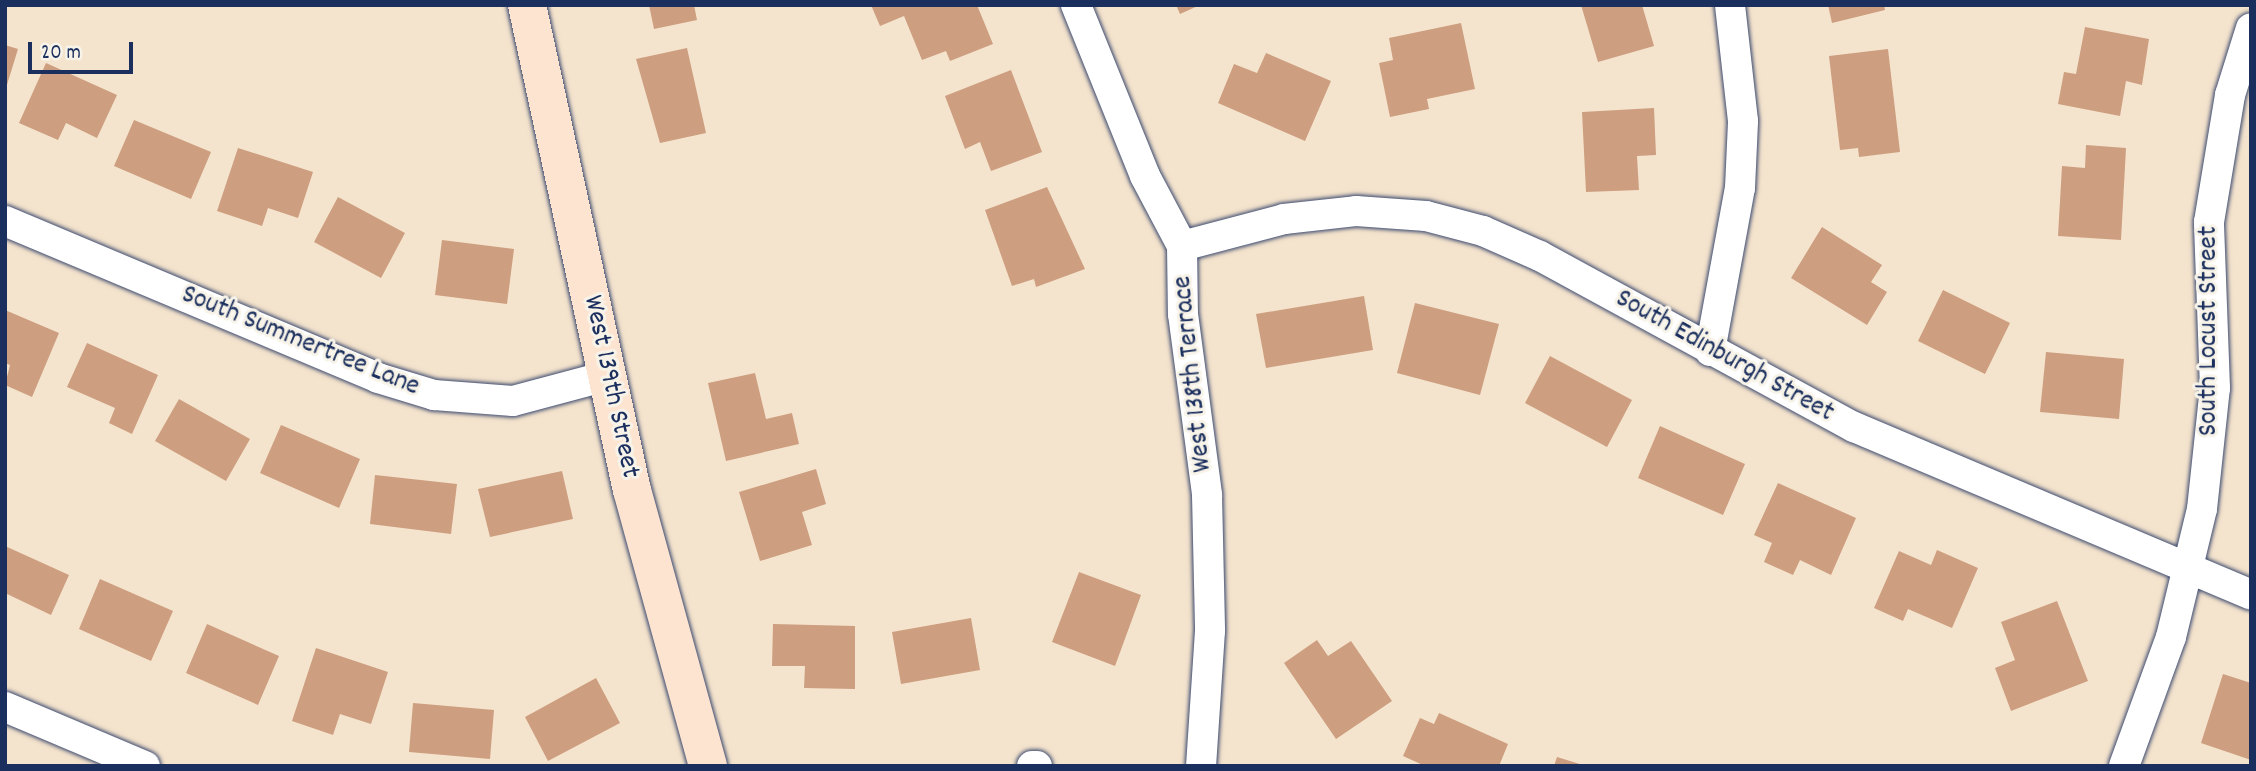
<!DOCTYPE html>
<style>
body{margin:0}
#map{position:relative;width:2256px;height:771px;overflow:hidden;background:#f5e4cd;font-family:Dekko,sans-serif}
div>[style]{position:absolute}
.building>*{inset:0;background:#cd9e7f}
.roads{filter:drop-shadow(0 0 2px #3c4a6f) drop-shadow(0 0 2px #3c4a6f)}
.street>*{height:30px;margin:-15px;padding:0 15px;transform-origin:15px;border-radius:15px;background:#fff}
.secondary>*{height:38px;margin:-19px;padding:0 19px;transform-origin:19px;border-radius:19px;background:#fde4d1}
span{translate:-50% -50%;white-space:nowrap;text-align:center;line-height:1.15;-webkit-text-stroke:6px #f7f3e8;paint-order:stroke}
.street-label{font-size:28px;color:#1b2f5e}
.frame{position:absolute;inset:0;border:7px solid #1b2f5e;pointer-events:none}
.scale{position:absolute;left:28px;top:42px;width:105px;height:32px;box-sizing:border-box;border:4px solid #1b2f5e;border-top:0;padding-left:9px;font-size:21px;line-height:24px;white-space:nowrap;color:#1b2f5e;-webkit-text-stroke:5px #f7f3e8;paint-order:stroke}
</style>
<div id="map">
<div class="building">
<div style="clip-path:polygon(649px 5px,694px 5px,697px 20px,654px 29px)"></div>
<div style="clip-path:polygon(871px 5px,977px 5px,993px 44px,950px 61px,946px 51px,922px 60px,904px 16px,880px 26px)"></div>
<div style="clip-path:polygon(1176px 5px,1200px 5px,1180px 14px)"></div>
<div style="clip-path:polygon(1581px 5px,1642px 5px,1654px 46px,1598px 62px)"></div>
<div style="clip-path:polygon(1828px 5px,1884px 5px,1885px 10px,1832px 23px)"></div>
<div style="clip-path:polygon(1461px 23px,1475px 89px,1427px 99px,1429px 109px,1390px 117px,1379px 63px,1393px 60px,1389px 38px)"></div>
<div style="clip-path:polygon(2085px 27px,2149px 39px,2142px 85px,2126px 81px,2120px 116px,2058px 104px,2064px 72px,2076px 74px)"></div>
<div style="clip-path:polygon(5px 45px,18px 49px,6px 88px,5px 88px)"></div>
<div style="clip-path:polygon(687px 48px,706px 133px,660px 143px,636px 59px)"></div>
<div style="clip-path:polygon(1888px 49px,1900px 152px,1859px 157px,1858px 148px,1840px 150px,1829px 56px)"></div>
<div style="clip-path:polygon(1266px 53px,1331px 81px,1305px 141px,1218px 103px,1234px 64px,1257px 73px)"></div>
<div style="clip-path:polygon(46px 63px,117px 95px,97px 138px,66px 123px,58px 140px,19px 123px)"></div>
<div style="clip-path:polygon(1011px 70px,1042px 152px,991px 171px,980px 142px,965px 149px,945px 96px)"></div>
<div style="clip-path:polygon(1654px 108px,1656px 155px,1637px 156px,1639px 190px,1586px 192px,1582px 112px)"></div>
<div style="clip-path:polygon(134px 120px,211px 152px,191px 199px,114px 166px)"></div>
<div style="clip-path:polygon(2086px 145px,2126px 148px,2121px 240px,2058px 236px,2062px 166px,2085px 168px)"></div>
<div style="clip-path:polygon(238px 148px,313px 172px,298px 218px,268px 208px,262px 226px,217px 211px)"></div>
<div style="clip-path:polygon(1047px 187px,1085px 269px,1036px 287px,1034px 279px,1012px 286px,985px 210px)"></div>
<div style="clip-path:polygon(338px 197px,405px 233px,381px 278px,314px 242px)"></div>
<div style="clip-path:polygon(1822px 227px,1882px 265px,1871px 282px,1887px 292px,1867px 325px,1791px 278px)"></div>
<div style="clip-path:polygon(442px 240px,514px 249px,507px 304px,435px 295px)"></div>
<div style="clip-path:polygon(1943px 290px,2010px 323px,1985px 374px,1918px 341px)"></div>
<div style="clip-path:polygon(1364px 296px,1373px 350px,1266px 368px,1256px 314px)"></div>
<div style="clip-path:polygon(1415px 303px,1499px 324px,1480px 395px,1397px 373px)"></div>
<div style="clip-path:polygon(5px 310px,59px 333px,32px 397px,5px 385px,10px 365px,5px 363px)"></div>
<div style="clip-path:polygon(87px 343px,158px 375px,132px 434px,109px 423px,115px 408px,67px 387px)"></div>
<div style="clip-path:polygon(2046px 352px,2124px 359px,2119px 419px,2040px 412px)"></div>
<div style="clip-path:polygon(1550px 356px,1632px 400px,1607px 447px,1525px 403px)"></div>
<div style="clip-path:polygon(755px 373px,766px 419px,792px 413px,799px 444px,726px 461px,708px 383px)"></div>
<div style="clip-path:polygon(179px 399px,250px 439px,226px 481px,155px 441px)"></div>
<div style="clip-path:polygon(281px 425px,360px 459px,339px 508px,260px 473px)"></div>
<div style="clip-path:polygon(1660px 426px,1745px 464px,1723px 515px,1638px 478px)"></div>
<div style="clip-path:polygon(816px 469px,826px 504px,802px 512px,812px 545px,760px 561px,739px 492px)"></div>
<div style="clip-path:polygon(562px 471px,573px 519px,490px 537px,478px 489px)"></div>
<div style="clip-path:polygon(375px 475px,457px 484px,451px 534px,370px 524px)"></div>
<div style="clip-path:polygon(1778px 483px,1856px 518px,1831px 575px,1800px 560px,1793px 575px,1764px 562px,1772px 543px,1754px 535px)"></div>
<div style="clip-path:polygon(5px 546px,69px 575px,51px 615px,5px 593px)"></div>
<div style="clip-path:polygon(1937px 550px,1978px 568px,1952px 628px,1908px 609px,1903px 621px,1874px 608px,1899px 551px,1931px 565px)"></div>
<div style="clip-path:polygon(1079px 572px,1141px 595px,1115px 666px,1052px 642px)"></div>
<div style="clip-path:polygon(100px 579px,173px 611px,151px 661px,79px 629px)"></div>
<div style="clip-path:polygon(2057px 601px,2088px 681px,2011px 711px,1995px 668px,2015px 660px,2001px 622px)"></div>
<div style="clip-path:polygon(971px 618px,980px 670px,901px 684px,892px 632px)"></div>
<div style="clip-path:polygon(207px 624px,279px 656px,258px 705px,186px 673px)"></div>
<div style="clip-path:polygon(773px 624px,855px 626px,855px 689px,804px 688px,805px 666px,772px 666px)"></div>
<div style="clip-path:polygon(1317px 640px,1328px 656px,1351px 641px,1392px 701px,1336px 739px,1284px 663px)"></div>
<div style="clip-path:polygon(316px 648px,388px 672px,371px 724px,340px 714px,333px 735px,292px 721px)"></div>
<div style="clip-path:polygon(2223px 674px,2251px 683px,2251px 760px,2201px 743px)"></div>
<div style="clip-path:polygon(596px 678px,620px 723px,548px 761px,525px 717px)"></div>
<div style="clip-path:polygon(413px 703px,494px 710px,490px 759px,409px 752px)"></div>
<div style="clip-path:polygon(1439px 713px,1508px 744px,1499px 766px,1425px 766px,1403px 756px,1420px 718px,1434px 724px)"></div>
<div style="clip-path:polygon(1557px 757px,1583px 765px,1583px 766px,1554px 766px)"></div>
</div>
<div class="roads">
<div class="street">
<div style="left:1076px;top:5px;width:184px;rotate:68deg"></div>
<div style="left:1145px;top:176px;width:79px;rotate:62.1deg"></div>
<div style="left:1182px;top:246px;width:68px;rotate:89.2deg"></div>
<div style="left:1183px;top:314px;width:183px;rotate:82.4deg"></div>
<div style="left:1207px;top:495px;width:136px;rotate:88.7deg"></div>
<div style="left:1210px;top:631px;width:135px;rotate:93.8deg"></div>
<div style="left:5px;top:221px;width:405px;rotate:22.8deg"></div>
<div style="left:378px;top:378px;width:59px;rotate:16.9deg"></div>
<div style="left:434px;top:395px;width:79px;rotate:4.3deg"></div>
<div style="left:513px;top:401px;width:96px;rotate:-15deg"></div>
<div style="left:1182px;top:246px;width:106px;rotate:-14.8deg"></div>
<div style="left:1284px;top:219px;width:72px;rotate:-6.3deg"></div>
<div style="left:1356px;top:211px;width:70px;rotate:4.1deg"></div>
<div style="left:1426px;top:216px;width:59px;rotate:14.7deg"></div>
<div style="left:1483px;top:231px;width:62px;rotate:23.7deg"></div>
<div style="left:1540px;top:256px;width:358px;rotate:28.6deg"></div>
<div style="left:1854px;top:427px;width:431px;rotate:22.9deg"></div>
<div style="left:1710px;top:351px;width:166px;rotate:-79.6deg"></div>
<div style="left:1740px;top:188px;width:67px;rotate:-87.4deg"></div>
<div style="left:1743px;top:121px;width:117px;rotate:-96.4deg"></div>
<div style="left:5px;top:707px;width:152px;rotate:22.9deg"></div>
<div style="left:1032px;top:766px;width:5px"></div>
<div style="left:2124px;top:766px;width:137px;rotate:-70deg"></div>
<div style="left:2171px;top:637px;width:132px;rotate:-76.4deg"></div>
<div style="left:2202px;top:509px;width:122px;rotate:-83.9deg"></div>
<div style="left:2215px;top:388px;width:166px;rotate:-92.1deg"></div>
<div style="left:2209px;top:222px;width:129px;rotate:-80.6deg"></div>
<div style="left:2230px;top:95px;width:70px;rotate:-72.6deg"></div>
</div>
<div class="secondary">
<div style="left:527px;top:5px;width:496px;rotate:77.8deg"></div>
<div style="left:632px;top:490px;width:286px;rotate:74.6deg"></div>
</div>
</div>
<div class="street-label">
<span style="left:2210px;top:331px;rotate:-90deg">South Locust Street</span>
<span style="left:300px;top:342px;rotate:22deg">South Summertree Lane</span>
<span style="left:1724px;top:357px;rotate:29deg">South Edinburgh Street</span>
<span style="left:1194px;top:374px;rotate:-96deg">West 138th Terrace</span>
<span style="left:610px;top:387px;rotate:78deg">West 139th Street</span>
</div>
<div class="frame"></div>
<div class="scale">20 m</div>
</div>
